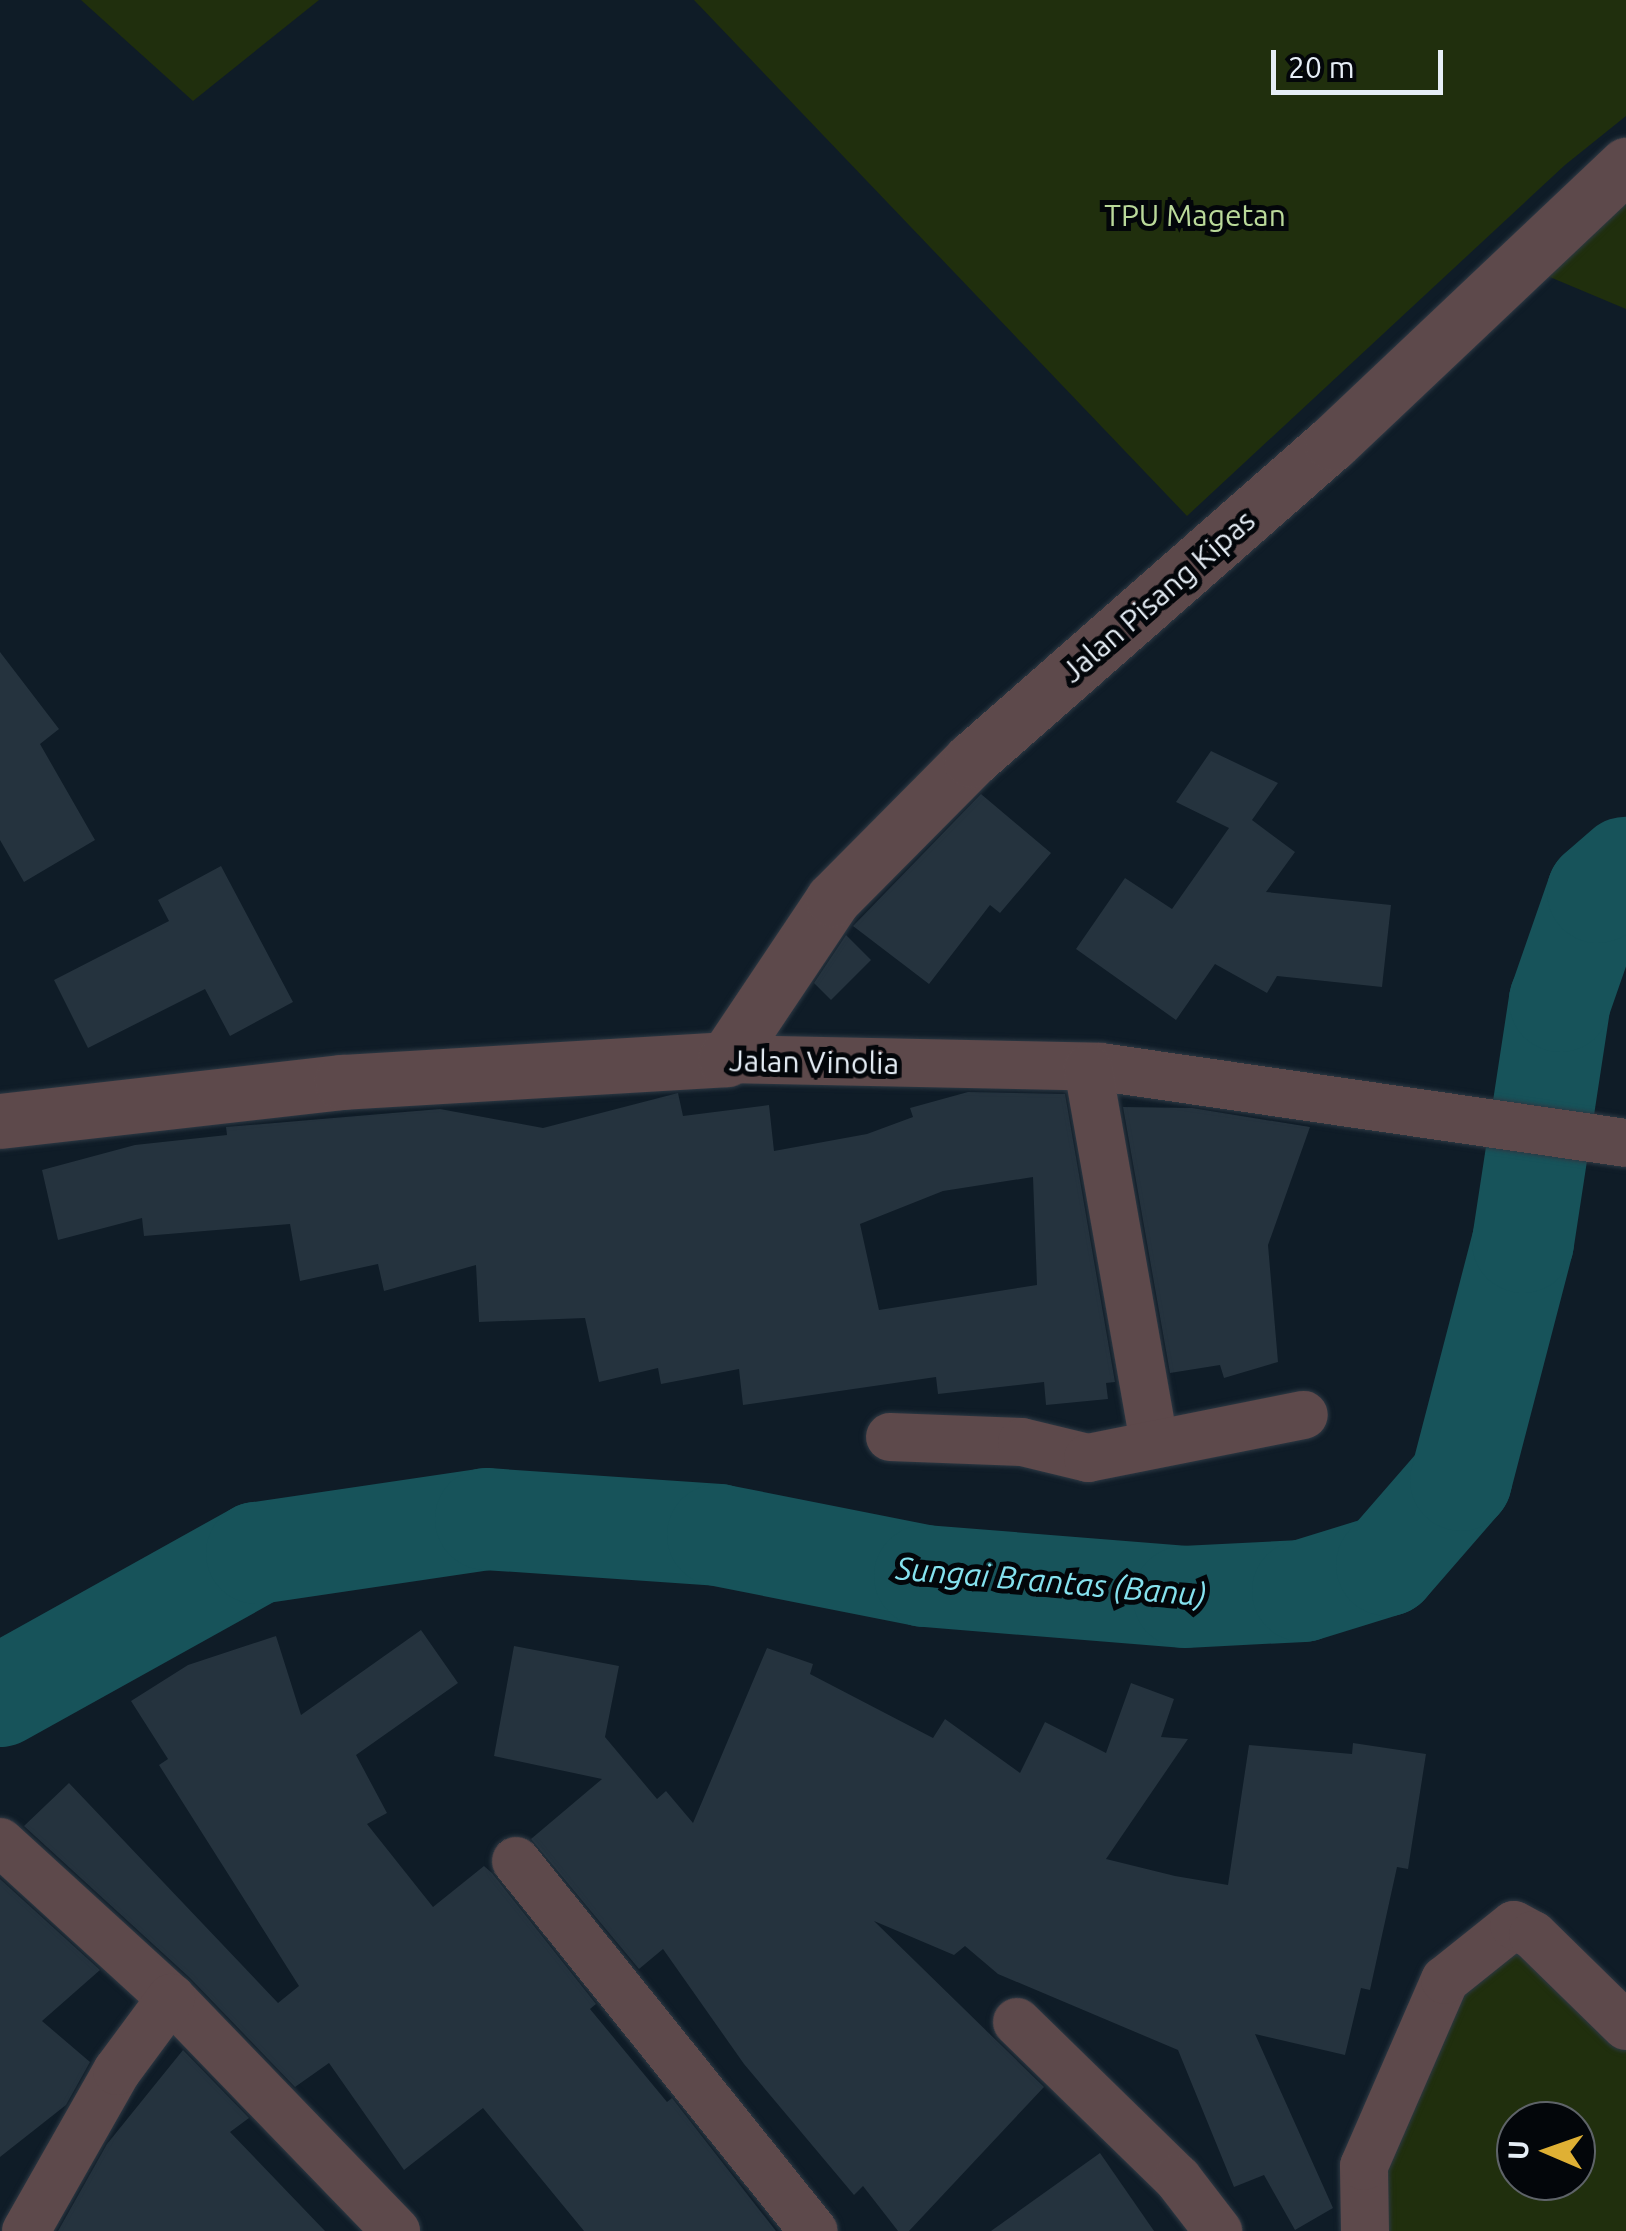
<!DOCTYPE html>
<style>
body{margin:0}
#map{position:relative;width:1626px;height:2231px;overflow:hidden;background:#0f1c27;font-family:Ubuntu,sans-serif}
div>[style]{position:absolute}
.green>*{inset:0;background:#202f0d}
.river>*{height:102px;margin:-51px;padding:0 51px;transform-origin:51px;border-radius:51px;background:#17535a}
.building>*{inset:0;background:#25333e}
.roads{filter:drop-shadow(0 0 2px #2d3944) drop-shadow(0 0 2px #2d3944)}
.minor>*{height:48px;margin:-24px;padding:0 24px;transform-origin:24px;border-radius:24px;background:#5d494b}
.tertiary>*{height:55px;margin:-27.5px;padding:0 27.5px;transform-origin:27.5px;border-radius:27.5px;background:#5d494b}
span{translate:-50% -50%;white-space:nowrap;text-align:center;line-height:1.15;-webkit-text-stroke:10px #03060a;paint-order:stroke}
.park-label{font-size:30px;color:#bad99a}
.street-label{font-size:30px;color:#e6eef6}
.water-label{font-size:32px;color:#85e2ef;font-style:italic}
.north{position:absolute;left:1496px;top:2101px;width:100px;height:100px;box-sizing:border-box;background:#03060a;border:2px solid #5e6368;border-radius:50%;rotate:272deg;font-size:28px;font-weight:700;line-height:40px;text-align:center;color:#e6eef6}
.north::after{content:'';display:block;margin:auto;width:35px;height:45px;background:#dfb034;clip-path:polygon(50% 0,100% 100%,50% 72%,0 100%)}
.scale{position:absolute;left:1271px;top:50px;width:172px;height:45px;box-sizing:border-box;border:5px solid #e6eef6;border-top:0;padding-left:12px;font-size:30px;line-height:35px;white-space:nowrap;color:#e6eef6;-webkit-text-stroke:8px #03060a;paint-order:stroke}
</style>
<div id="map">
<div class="green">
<div style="clip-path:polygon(81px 0,319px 0,193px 101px)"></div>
<div style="clip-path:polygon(694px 0,1626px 0,1626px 116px,1565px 165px,1187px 516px)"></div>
<div style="clip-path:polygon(1626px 196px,1626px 309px,1545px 275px)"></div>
<div style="clip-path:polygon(evenodd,1521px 1941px,1626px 2046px,1626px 2231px,1379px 2231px,1373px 2177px,1452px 1990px,1521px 1941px,1516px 2121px,1576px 2121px,1576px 2181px,1516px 2181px,1516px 2121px)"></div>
</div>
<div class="river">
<div style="left:0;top:1696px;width:294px;rotate:-29.1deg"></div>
<div style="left:257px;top:1553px;width:232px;rotate:-8.4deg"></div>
<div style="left:486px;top:1519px;width:233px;rotate:3.9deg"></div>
<div style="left:718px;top:1535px;width:211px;rotate:11.2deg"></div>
<div style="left:925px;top:1576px;width:260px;rotate:4.6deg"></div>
<div style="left:1184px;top:1597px;width:119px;rotate:-2.9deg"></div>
<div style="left:1303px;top:1591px;width:88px;rotate:-17.2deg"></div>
<div style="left:1387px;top:1565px;width:113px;rotate:-49deg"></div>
<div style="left:1461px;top:1480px;width:246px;rotate:-75.4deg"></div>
<div style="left:1523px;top:1242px;width:244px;rotate:-81.3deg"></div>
<div style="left:1560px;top:1001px;width:115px;rotate:-70.8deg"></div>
<div style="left:1598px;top:892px;width:37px;rotate:-41deg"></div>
</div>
<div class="building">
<div style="clip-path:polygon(0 652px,59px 729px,40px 744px,95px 840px,24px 882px,0 840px)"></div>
<div style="clip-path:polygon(1211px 751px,1278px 783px,1252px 820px,1295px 852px,1266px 892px,1391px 905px,1382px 987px,1277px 976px,1267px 993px,1215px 964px,1176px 1020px,1076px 949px,1125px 878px,1172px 909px,1229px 828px,1176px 802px)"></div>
<div style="clip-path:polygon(981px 794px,1051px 853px,1000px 913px,990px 905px,929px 984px,853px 926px)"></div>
<div style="clip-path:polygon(221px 866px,293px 1002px,230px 1036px,205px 989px,88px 1048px,54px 980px,169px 921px,158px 900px)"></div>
<div style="clip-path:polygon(846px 935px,871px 960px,831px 1000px,814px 983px)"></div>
<div style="clip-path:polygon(evenodd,968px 1092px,1065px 1094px,1115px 1382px,1106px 1383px,1108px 1399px,1046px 1405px,1044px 1382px,938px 1394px,936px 1377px,743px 1405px,739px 1369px,661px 1384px,658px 1368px,599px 1382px,585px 1318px,479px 1322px,476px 1265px,384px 1291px,378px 1264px,300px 1281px,290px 1224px,144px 1236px,142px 1218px,58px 1240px,42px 1170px,135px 1145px,227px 1135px,226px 1127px,440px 1109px,543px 1128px,678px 1093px,683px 1116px,769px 1105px,774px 1151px,867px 1134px,913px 1117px,910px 1108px,968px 1092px,1033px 1177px,1037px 1285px,879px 1310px,860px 1224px,943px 1191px,1033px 1177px)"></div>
<div style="clip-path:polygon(1123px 1107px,1192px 1108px,1310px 1127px,1268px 1245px,1278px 1362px,1224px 1378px,1220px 1365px,1170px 1373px)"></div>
<div style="clip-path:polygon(421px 1630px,458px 1683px,356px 1755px,387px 1813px,367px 1824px,433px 1907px,484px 1866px,492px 1873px,596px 2004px,590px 2009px,667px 2102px,672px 2098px,776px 2231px,584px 2231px,483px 2108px,404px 2170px,329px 2063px,295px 2087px,190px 1978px,24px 1826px,69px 1783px,278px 2003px,299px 1986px,159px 1765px,168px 1759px,131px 1701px,188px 1665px,276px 1636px,301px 1715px)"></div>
<div style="clip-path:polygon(514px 1646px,619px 1666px,605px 1737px,657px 1799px,666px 1791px,693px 1823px,767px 1648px,813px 1664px,810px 1674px,933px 1738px,945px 1719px,1020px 1773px,1045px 1722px,1106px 1753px,1131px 1683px,1174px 1699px,1161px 1737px,1188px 1739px,1106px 1859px,1175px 1876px,1228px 1885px,1249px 1745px,1352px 1754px,1353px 1743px,1426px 1754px,1408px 1869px,1397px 1867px,1370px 1990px,1361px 1988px,1345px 2055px,1255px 2034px,1333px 2208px,1295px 2230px,1264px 2175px,1234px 2187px,1178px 2050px,998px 1974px,965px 1946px,954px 1955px,874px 1921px,1044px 2087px,909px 2231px,898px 2231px,863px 2186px,854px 2195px,744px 2064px,663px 1949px,639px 1969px,531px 1839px,602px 1779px,494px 1756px)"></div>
<div style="clip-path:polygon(0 1879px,100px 1970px,42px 2021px,90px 2062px,66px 2105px,0 2157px)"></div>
<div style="clip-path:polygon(183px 2050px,249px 2118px,230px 2132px,325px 2231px,58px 2231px,107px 2144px)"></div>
<div style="clip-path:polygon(1100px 2153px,1154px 2231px,991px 2231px)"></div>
</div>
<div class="roads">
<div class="minor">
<div style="left:726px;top:1059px;width:375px;rotate:1.2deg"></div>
<div style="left:1101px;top:1067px;width:530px;rotate:8.24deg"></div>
<div style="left:1088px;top:1068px;width:381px;rotate:80deg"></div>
<div style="left:890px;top:1437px;width:132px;rotate:2.2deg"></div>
<div style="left:1022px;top:1442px;width:68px;rotate:13.6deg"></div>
<div style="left:1088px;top:1458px;width:220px;rotate:-11.3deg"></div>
<div style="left:0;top:1842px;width:231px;rotate:42.4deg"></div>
<div style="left:171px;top:1998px;width:324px;rotate:46deg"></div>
<div style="left:516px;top:1861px;width:475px;rotate:51.2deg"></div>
<div style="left:1017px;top:2022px;width:225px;rotate:44.3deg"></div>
<div style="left:1178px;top:2179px;width:66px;rotate:52.4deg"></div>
<div style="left:26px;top:2231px;width:184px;rotate:-60.4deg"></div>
<div style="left:117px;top:2071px;width:91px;rotate:-53.5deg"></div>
<div style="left:1365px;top:2231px;width:65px;rotate:-90.9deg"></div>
<div style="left:1364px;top:2166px;width:203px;rotate:-66.5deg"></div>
<div style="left:1445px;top:1980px;width:88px;rotate:-38.6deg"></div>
<div style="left:1514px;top:1925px;width:21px;rotate:28deg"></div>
<div style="left:1533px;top:1935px;width:130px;rotate:44.4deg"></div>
</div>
<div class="tertiary">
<div style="left:0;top:1121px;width:344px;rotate:-6.5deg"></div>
<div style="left:342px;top:1082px;width:385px;rotate:-3.4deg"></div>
<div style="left:726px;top:1059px;width:192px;rotate:-56.2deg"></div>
<div style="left:833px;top:899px;width:196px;rotate:-45.2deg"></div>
<div style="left:971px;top:760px;width:480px;rotate:-41.3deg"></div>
<div style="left:1332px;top:443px;width:405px;rotate:-43.4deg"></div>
</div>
</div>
<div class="park-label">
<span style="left:1195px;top:215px">TPU Magetan</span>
</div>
<div class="street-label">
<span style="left:1158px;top:596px;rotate:-41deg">Jalan Pisang Kipas</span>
<span style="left:814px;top:1062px;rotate:1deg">Jalan Vinolia</span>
</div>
<div class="water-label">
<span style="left:1051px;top:1581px;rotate:5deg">Sungai Brantas (Banu)</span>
</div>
<div class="north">U</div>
<div class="scale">20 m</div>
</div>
